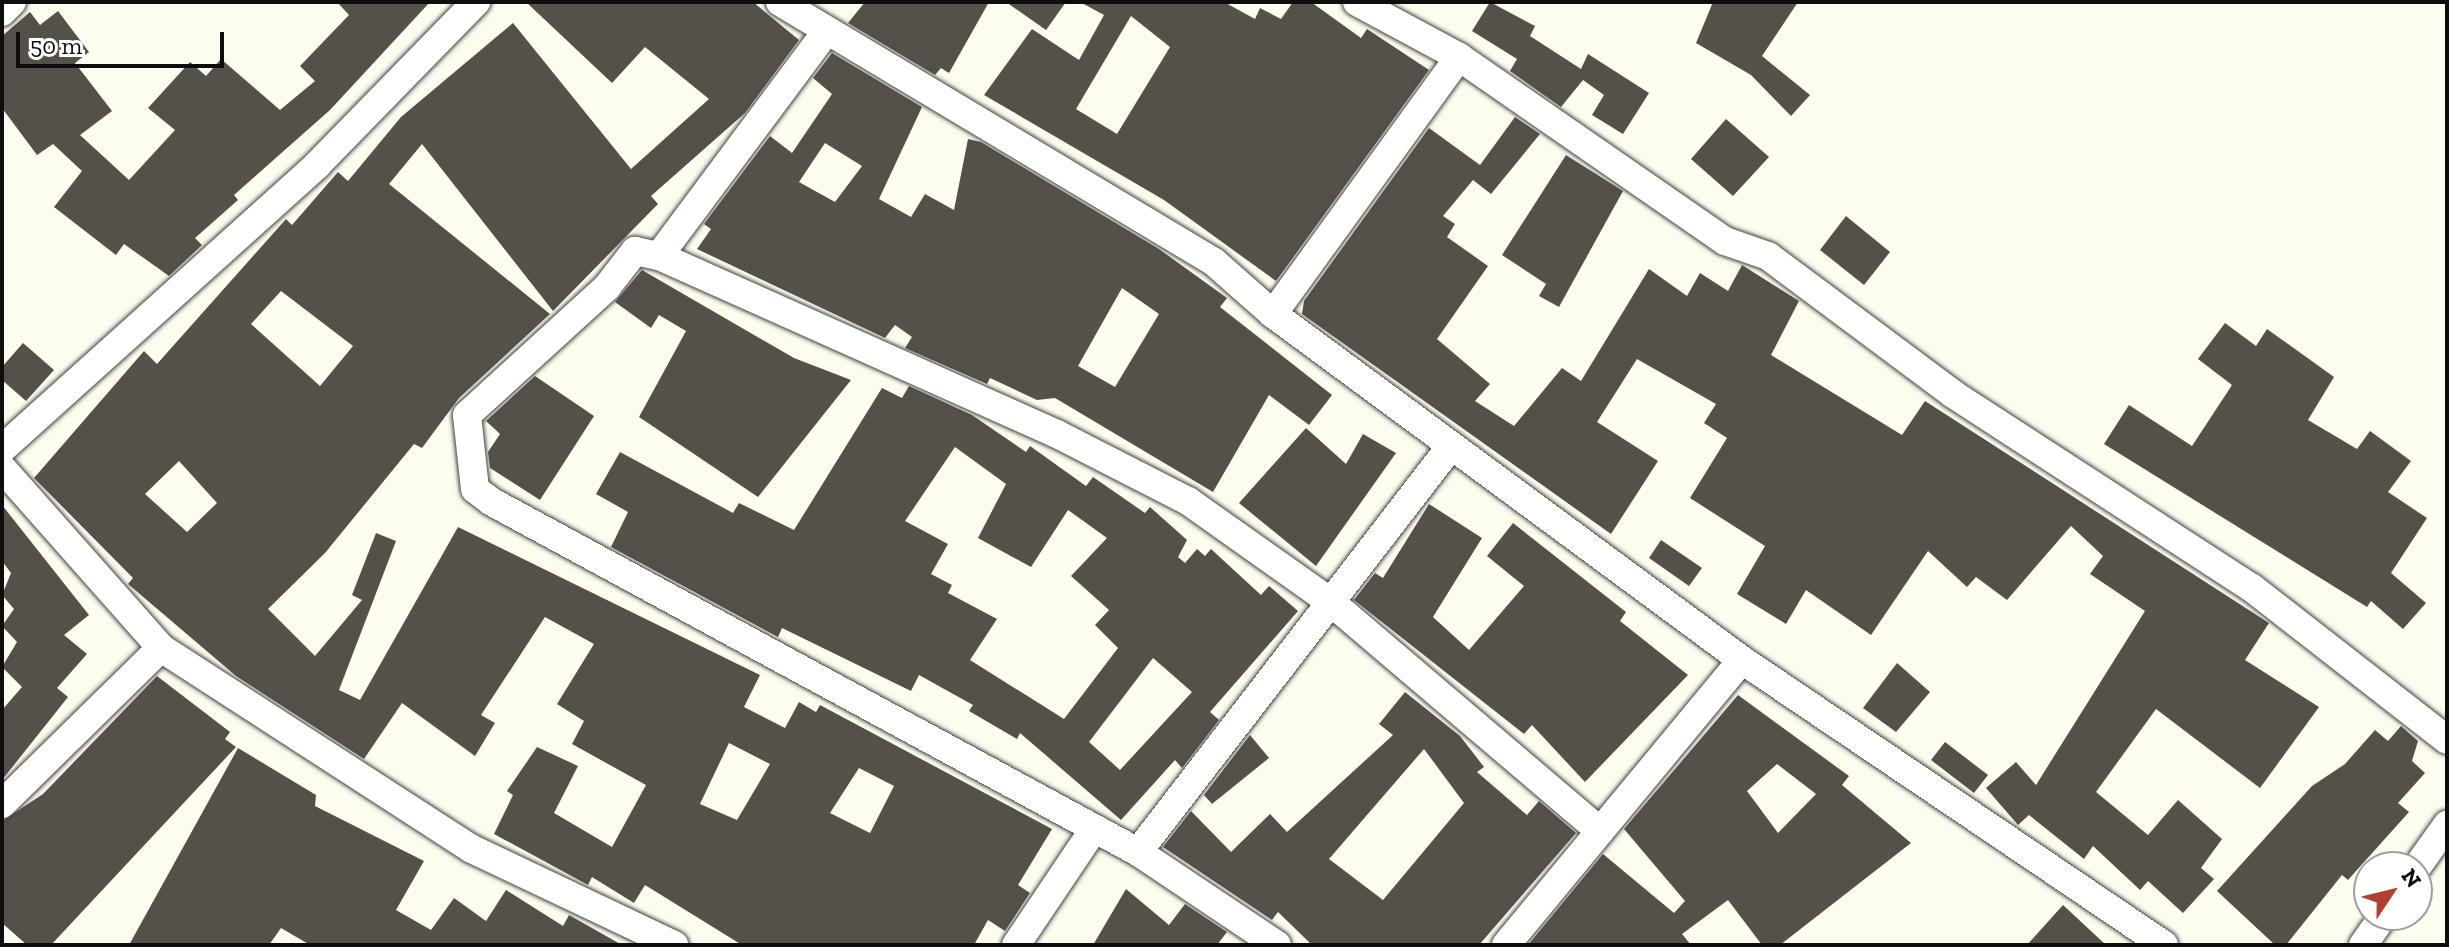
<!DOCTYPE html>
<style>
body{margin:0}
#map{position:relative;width:2449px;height:947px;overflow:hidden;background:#fdfdef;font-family:"Zilla Slab",serif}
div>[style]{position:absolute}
.building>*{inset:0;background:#55504a}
.roads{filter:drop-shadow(0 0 2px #404040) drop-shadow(0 0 2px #404040)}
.minor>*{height:28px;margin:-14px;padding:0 14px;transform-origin:14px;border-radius:14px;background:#fff}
span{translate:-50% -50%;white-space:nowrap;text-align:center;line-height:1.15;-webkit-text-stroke:8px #fff;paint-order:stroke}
.frame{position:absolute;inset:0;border:4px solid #0d0d0d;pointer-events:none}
.north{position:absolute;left:2353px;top:851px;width:80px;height:80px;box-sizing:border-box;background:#fff;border:2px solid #9e9e9e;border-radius:50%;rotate:55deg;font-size:22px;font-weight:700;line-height:32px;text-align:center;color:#0d0d0d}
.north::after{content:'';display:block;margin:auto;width:28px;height:36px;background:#b04032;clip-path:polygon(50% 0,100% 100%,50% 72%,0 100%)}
.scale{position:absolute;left:16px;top:32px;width:208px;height:36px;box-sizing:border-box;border:4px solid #0d0d0d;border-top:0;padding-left:10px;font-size:24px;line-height:28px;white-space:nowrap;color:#0d0d0d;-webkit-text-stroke:6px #fff;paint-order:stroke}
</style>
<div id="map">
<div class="building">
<div style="clip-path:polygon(337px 2px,430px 2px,330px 110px,234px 195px,238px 200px,195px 238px,202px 245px,169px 276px,124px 244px,116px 255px,54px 207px,82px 171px,53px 144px,37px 155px,2px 108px,2px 36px,30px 12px,40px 25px,58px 11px,89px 52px,75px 63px,112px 111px,80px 135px,129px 180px,175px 130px,148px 108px,190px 62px,206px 76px,221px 59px,280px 110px,315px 81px,300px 66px,349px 15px)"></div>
<div style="clip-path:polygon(evenodd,526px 2px,753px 2px,799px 40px,745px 113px,651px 196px,658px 204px,553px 311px,422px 144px,389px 184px,550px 314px,459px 398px,422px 448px,414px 444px,325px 553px,268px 609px,315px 656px,362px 600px,352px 595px,376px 533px,396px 541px,339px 690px,360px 700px,458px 527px,760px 675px,744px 707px,785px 728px,799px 702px,816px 712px,820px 705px,1052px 829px,1018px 885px,1030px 893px,1005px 931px,988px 920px,974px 945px,742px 945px,645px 885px,634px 903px,592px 877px,588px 885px,494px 834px,513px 795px,507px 791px,537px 747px,578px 766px,554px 813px,612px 847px,646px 785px,572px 744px,584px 721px,557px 704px,594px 644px,545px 617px,481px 715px,495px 723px,475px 756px,402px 703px,364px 759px,236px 676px,128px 584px,133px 578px,34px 478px,144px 351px,157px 364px,286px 219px,292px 225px,338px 172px,348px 181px,401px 117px,513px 23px,631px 169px,709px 99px,645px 47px,612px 83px,526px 2px,281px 291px,353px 346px,320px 386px,251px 324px,281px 291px,526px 2px,179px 461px,217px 503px,187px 532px,145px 494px,179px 461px,526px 2px,729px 743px,770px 764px,737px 820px,700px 804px,729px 743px,526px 2px,859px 768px,894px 786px,870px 833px,830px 813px,859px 768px)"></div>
<div style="clip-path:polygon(865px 2px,989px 2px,949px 73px,941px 68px,935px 75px,848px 23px)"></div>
<div style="clip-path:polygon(1006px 2px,1066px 2px,1046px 30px)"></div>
<div style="clip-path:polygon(evenodd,1080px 2px,1224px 2px,1255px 19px,1260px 8px,1281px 19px,1293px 2px,1311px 2px,1361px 38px,1367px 29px,1429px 70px,1276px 281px,1164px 200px,984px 95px,1032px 29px,1079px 60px,1104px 15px,1080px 2px,1131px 16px,1170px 47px,1117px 134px,1076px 109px,1131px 16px)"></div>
<div style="clip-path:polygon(1490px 2px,1535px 26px,1530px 36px,1581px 69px,1588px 54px,1649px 93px,1623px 134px,1592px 115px,1604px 95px,1583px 80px,1561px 107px,1510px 71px,1517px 59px,1472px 31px)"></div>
<div style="clip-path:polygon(1713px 2px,1798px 2px,1762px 56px,1810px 95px,1791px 116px,1751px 75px,1696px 43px)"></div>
<div style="clip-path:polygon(evenodd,832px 53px,922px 107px,879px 199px,911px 217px,925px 194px,954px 210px,968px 139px,981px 142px,1159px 249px,1227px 298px,1220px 307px,1332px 395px,1309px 425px,1269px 395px,1213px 492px,1055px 398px,1037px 400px,990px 378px,987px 384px,905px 348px,912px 337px,895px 325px,885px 338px,697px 249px,711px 229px,704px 224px,770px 136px,792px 153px,832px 94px,813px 78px,832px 53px,825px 143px,862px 166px,835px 202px,799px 182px,825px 143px,832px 53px,1122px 288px,1159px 314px,1115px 387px,1078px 366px,1122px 288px)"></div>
<div style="clip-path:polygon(1515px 117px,1540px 134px,1491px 194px,1473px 180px,1443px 216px,1455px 224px,1447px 237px,1488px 266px,1437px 339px,1490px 384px,1475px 401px,1514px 426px,1562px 368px,1581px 381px,1649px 269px,1687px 296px,1700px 273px,1728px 291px,1742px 265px,1799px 301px,1771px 355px,1902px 435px,1925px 401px,2269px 623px,2245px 660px,2319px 707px,2260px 788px,2156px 709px,2096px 792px,2148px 835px,2178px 800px,2222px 839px,2201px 868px,2214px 879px,2183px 913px,2148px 881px,2140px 890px,2093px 846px,2084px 859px,2029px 815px,2018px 825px,1986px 788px,2016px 762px,2036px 785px,2145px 611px,2090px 574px,2103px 556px,2071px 526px,2007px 600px,1976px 577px,1967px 587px,1928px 551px,1871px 635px,1806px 590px,1786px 624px,1737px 594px,1765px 546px,1690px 498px,1727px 438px,1704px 423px,1716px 404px,1637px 359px,1597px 422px,1658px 461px,1611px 534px,1302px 314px,1304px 301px,1429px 128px,1480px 165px)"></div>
<div style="clip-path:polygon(1726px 119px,1769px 157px,1733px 196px,1691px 159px)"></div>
<div style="clip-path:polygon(1566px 155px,1623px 191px,1559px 307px,1539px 296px,1546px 284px,1502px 255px)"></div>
<div style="clip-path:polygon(1846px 216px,1890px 252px,1864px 285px,1820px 250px)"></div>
<div style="clip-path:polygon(642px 270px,794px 358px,851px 380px,758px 497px,639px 417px,686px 331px,659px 315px,651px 328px,615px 302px)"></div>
<div style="clip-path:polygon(2225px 323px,2256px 346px,2267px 329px,2334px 377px,2308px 420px,2357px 449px,2370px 431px,2411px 461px,2388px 492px,2427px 518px,2391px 573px,2426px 603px,2403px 629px,2371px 601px,2367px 607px,2104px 444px,2129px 405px,2192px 446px,2232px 385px,2198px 359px)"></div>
<div style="clip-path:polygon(23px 343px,54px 370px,26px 401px,2px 380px,2px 367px)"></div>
<div style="clip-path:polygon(535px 376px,594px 416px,540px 500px,490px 468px,488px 452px,500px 434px,486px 421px)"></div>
<div style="clip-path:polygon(evenodd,909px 386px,972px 415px,1026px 452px,1030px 446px,1086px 486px,1093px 477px,1145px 513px,1150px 507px,1187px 540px,1178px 557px,1185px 563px,1197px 549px,1205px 556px,1211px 549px,1261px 595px,1269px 586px,1298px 611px,1210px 712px,1219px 720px,1182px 768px,1175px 760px,1121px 820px,1020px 733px,1017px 739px,969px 711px,973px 705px,919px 675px,911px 691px,782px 628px,778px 637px,611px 547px,628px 512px,596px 494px,620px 452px,733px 513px,739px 503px,794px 530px,882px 388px,902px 398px,909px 386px,955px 447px,1006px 484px,978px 538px,1031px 567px,1068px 510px,1107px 538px,1071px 576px,1109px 610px,1095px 625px,1118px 648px,1064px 719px,970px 660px,997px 619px,948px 593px,952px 585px,931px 574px,948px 544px,905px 521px,955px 447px,909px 386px,1153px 658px,1192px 692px,1120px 770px,1089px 742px,1153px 658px)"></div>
<div style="clip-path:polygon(1306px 428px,1346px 464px,1363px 434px,1396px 453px,1316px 566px,1239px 503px)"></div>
<div style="clip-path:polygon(1429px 504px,1482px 538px,1433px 617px,1469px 650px,1524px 586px,1487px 556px,1513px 523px,1626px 612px,1620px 621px,1688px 675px,1585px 782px,1532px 725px,1524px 734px,1354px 600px,1375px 573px,1383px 578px)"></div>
<div style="clip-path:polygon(2px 505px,89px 615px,64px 635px,87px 654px,57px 688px,68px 697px,2px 780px,2px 710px,22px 687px,2px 667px,17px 642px,2px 626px,14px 609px,2px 595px,11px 573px,2px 561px)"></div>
<div style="clip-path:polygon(1661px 540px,1702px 568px,1689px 586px,1649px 558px)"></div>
<div style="clip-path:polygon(1897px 663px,1930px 692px,1896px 732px,1863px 708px)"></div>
<div style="clip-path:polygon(157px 676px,230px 732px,225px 739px,236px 747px,51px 945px,27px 945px,2px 923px,2px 821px,43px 794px)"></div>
<div style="clip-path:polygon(evenodd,1405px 692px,1460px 736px,1484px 767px,1477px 772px,1527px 815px,1539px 801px,1576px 833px,1479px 945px,1312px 945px,1278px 912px,1272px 920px,1163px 847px,1191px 811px,1231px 852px,1270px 814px,1287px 832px,1393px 735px,1379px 724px,1405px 692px,1424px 749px,1464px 803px,1383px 900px,1329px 859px,1424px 749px)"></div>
<div style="clip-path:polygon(evenodd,1738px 695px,1849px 776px,1842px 785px,1911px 843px,1780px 945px,1762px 945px,1728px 900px,1682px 934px,1691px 945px,1528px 945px,1603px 854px,1674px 913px,1685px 901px,1624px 829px,1738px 695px,1777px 764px,1816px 794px,1778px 833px,1747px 791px,1777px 764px)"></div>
<div style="clip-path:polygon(2401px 726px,2418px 741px,2412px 761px,2425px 773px,2398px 803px,2409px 812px,2348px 880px,2342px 875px,2286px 945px,2275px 945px,2217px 891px,2312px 786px,2345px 764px,2375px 730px,2388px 741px)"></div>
<div style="clip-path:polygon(1250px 735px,1269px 758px,1212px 804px,1204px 795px)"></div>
<div style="clip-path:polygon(1945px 742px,1988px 775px,1974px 793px,1931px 760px)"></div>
<div style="clip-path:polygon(238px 748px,316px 795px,315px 806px,424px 861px,396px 910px,431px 930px,454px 898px,486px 921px,506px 890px,563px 926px,569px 915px,622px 945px,310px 945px,281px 928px,269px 945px,129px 945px)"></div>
<div style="clip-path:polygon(1126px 889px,1169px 925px,1185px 904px,1227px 932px,1217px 945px,1093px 945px)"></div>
<div style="clip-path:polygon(2063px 905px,2106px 945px,2027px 945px)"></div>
</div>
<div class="roads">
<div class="minor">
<div style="left:780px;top:2px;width:506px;rotate:30.92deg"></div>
<div style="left:1214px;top:262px;width:79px;rotate:41.4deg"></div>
<div style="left:1273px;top:314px;width:583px;rotate:36.42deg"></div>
<div style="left:1742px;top:660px;width:509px;rotate:34.03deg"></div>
<div style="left:1357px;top:2px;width:116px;rotate:28.3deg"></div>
<div style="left:1459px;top:57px;width:323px;rotate:34.7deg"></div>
<div style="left:1725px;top:241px;width:46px;rotate:19.2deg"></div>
<div style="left:1768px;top:256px;width:231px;rotate:36.7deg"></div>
<div style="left:1953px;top:394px;width:356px;rotate:33deg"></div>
<div style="left:2252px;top:588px;width:247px;rotate:37.9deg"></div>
<div style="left:2px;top:12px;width:14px;rotate:-45deg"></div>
<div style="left:659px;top:256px;width:281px;rotate:-53.3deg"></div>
<div style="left:1273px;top:314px;width:317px;rotate:-54.1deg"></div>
<div style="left:2px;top:449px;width:424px;rotate:-42deg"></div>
<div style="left:317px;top:165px;width:228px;rotate:-45.7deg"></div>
<div style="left:2px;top:468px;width:240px;rotate:48.5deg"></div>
<div style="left:161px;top:648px;width:370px;rotate:32.9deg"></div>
<div style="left:472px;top:849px;width:224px;rotate:25.4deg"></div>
<div style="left:2px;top:804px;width:223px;rotate:-44.5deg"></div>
<div style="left:1138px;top:852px;width:513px;rotate:-52.37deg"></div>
<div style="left:2417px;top:867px;width:52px;rotate:-54.5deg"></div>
<div style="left:1016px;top:945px;width:140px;rotate:-56.1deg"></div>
<div style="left:1277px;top:945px;width:167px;rotate:-146.2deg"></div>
<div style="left:1138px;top:852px;width:735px;rotate:-151.55deg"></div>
<div style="left:492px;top:502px;width:21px;rotate:-143deg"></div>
<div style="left:475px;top:489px;width:74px;rotate:-96.2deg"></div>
<div style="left:467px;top:415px;width:190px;rotate:-42.4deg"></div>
<div style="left:607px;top:287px;width:46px;rotate:-52.1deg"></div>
<div style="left:635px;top:251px;width:25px;rotate:12deg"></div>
<div style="left:659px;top:256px;width:436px;rotate:24.1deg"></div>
<div style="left:1057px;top:434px;width:147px;rotate:27.1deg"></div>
<div style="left:1188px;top:501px;width:176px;rotate:35.3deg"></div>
<div style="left:1332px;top:603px;width:352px;rotate:40.4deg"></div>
<div style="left:1506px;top:945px;width:370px;rotate:-50.4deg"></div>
<div style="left:2363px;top:945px;width:37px;rotate:-55deg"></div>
</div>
</div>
<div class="frame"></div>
<div class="north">N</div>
<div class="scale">50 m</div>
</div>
